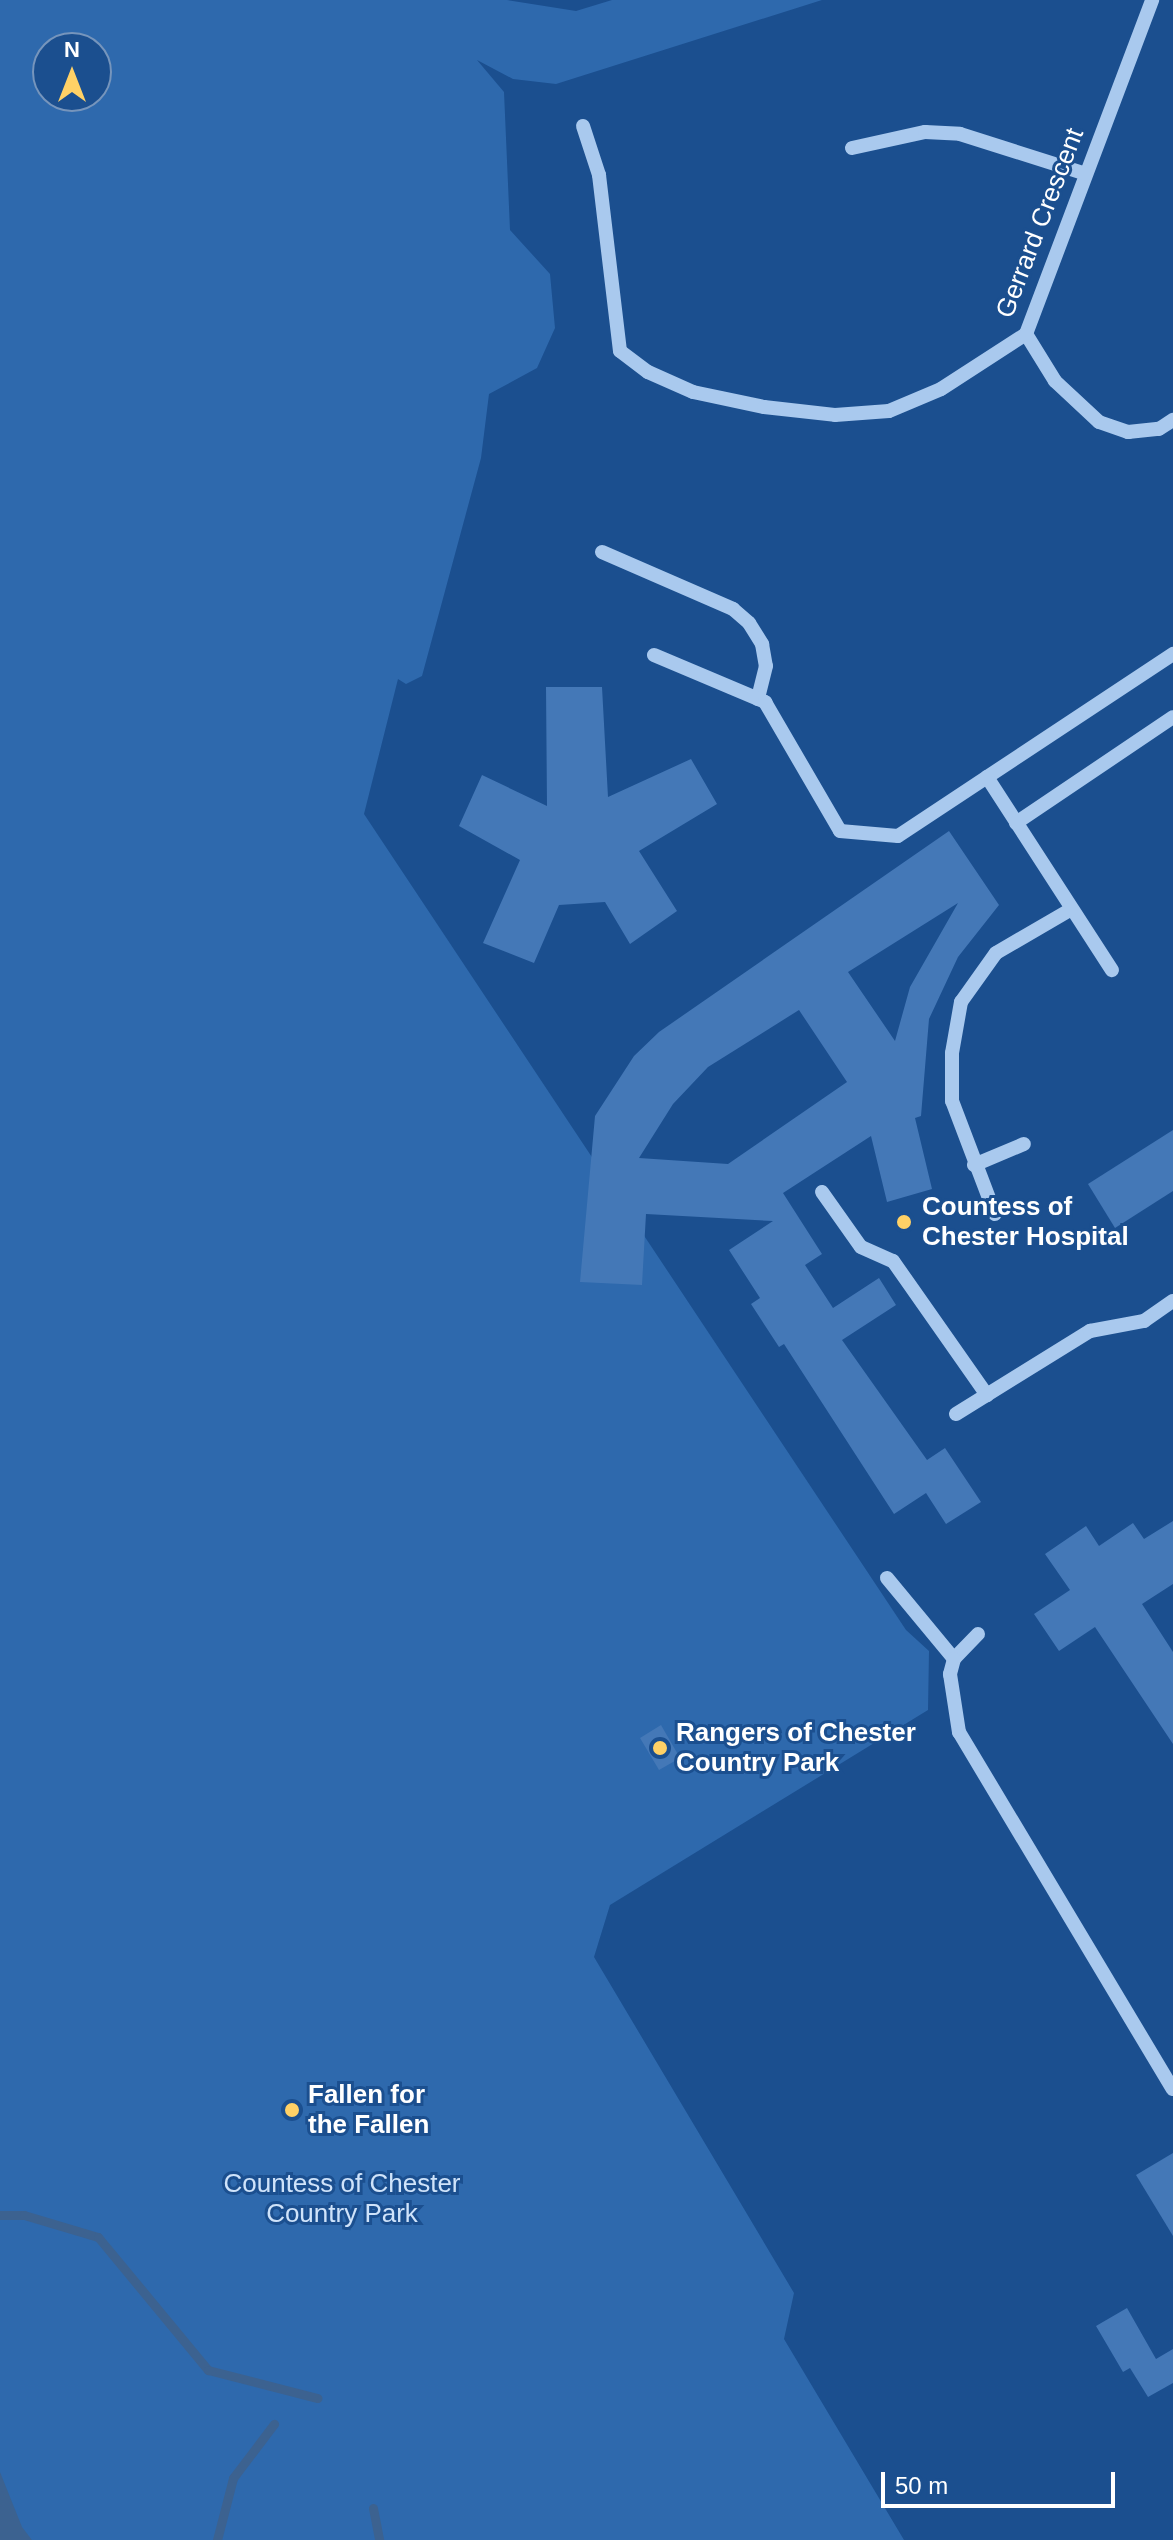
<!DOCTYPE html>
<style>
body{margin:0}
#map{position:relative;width:1173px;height:2540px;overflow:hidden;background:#1b4f8f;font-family:Arial,sans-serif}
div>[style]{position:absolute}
.green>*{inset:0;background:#2e69ad}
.water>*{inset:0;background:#3c6290}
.stream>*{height:9px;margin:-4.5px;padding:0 4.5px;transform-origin:4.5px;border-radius:4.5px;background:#3c6290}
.building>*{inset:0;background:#4478b7}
.minor>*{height:14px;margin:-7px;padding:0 7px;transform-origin:7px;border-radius:7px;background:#a9c9ee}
.dots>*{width:22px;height:22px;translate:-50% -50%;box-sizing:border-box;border:4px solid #1b4f8f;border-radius:50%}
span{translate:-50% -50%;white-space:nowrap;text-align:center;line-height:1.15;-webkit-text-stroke:6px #1b4f8f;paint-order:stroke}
.street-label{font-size:26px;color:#fff}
.poi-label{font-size:26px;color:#fff;font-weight:700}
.left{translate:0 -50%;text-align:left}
.park-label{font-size:26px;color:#cfe3fa}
.north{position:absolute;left:32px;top:32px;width:80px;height:80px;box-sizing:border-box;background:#1b4f8f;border:2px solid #7695bc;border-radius:50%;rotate:0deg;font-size:22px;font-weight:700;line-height:32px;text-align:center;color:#fff}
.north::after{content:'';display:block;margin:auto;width:28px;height:36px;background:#ffd166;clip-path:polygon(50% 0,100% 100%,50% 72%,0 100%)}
.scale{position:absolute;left:881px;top:2472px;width:234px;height:36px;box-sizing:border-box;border:4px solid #fff;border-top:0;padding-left:10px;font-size:24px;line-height:28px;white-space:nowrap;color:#fff;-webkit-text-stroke:6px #1b4f8f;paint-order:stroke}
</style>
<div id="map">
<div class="green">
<div style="clip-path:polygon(evenodd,0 0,507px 0,576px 11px,612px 0,822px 0,556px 84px,513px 79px,477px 60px,504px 92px,510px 230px,550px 274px,555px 328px,537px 368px,489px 394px,481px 458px,422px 676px,406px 684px,398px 679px,364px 814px,906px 1630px,929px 1651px,928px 1710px,610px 1905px,594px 1957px,794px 2293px,784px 2339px,904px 2540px,0 2540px,0 0,48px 48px,96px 48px,96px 96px,48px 96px,48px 48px)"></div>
</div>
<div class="water">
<div style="clip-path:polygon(0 2472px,22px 2527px,32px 2540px,0 2540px)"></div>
</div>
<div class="stream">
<div style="left:0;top:2215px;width:24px"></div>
<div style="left:24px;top:2215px;width:77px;rotate:16.6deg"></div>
<div style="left:98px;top:2237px;width:173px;rotate:50.4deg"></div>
<div style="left:208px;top:2370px;width:113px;rotate:14.4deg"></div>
<div style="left:373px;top:2508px;width:33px;rotate:79deg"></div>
<div style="left:217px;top:2540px;width:64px;rotate:-75.5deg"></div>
<div style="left:233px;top:2478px;width:68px;rotate:-52.8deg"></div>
</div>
<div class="building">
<div style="clip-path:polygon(546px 687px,602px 687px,608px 797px,691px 759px,717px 804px,639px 851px,677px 911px,630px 944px,605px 902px,559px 905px,534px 963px,483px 943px,520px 860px,459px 826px,482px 775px,547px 806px)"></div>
<div style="clip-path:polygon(evenodd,949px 831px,999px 905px,958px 957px,929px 1019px,921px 1116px,915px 1118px,932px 1189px,887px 1202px,871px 1136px,783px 1193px,822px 1254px,805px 1265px,833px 1308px,879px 1278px,896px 1305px,842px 1340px,927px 1460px,945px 1448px,981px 1502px,946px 1524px,926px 1493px,894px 1514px,784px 1344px,779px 1347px,751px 1304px,760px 1298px,729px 1250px,773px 1221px,646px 1214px,642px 1285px,580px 1282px,595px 1116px,634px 1056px,659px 1032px,949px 831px,958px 903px,910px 987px,895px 1041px,848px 972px,958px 903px,949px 831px,799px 1010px,847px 1082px,728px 1164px,639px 1158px,673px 1104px,708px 1067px,799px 1010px)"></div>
<div style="clip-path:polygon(1173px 1130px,1173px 1191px,1115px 1228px,1088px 1184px)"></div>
<div style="clip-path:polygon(1173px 1521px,1173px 1584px,1142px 1604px,1173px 1652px,1173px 1744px,1095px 1627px,1059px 1651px,1034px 1614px,1070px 1590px,1045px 1554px,1086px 1526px,1099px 1546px,1133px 1523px,1144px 1539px)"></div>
<div style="clip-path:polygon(661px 1725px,680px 1758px,659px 1770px,640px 1738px)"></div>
<div style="clip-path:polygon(1173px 2153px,1173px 2236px,1136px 2175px)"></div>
<div style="clip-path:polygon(1127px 2308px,1156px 2359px,1173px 2349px,1173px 2383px,1148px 2397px,1130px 2368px,1123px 2372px,1096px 2326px)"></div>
</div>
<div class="minor">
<div style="left:583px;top:126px;width:52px;rotate:71.9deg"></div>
<div style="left:599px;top:175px;width:177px;rotate:83.2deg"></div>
<div style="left:620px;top:351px;width:35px;rotate:37deg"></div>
<div style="left:648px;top:372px;width:49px;rotate:24deg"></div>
<div style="left:693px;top:392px;width:73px;rotate:11.9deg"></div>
<div style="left:764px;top:407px;width:71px;rotate:6.4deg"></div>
<div style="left:835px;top:415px;width:54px;rotate:-4.2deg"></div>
<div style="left:889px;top:411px;width:56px;rotate:-22.9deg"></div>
<div style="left:941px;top:389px;width:101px;rotate:-32.9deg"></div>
<div style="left:1026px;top:334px;width:357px;rotate:-69.3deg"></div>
<div style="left:852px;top:148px;width:75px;rotate:-12.4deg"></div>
<div style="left:925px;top:132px;width:35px;rotate:3deg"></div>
<div style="left:960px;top:134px;width:132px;rotate:17.6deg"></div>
<div style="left:1026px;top:334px;width:55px;rotate:58.3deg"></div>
<div style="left:1055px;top:381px;width:60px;rotate:43deg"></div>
<div style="left:1099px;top:422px;width:31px;rotate:19deg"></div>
<div style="left:1128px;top:432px;width:31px;rotate:-6deg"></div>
<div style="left:1159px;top:429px;width:17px;rotate:-33deg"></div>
<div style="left:602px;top:552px;width:143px;rotate:23.5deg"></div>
<div style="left:733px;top:609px;width:21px;rotate:41deg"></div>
<div style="left:749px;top:623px;width:25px;rotate:58deg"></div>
<div style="left:762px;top:644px;width:22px;rotate:80deg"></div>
<div style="left:766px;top:666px;width:34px;rotate:104deg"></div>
<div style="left:654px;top:655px;width:121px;rotate:22.9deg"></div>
<div style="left:765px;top:702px;width:149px;rotate:59.8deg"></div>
<div style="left:840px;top:831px;width:58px;rotate:4.9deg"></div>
<div style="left:898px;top:836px;width:330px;rotate:-33.5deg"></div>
<div style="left:987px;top:777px;width:230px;rotate:57.1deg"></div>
<div style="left:1016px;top:823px;width:189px;rotate:-34deg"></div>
<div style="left:974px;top:1165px;width:54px;rotate:-22.8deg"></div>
<div style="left:822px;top:1192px;width:67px;rotate:54.7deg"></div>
<div style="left:861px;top:1247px;width:35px;rotate:24deg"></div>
<div style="left:893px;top:1261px;width:164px;rotate:55deg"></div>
<div style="left:995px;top:1214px;width:121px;rotate:-110.8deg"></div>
<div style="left:952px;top:1101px;width:48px;rotate:-90deg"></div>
<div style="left:952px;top:1053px;width:52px;rotate:-80deg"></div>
<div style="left:961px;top:1002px;width:60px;rotate:-54.5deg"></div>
<div style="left:996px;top:953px;width:86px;rotate:-30.2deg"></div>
<div style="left:956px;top:1414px;width:158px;rotate:-31.8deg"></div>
<div style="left:1090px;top:1331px;width:55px;rotate:-10.5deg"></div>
<div style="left:1144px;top:1321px;width:35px;rotate:-35deg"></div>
<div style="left:887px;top:1578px;width:105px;rotate:50.4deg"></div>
<div style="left:978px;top:1634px;width:35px;rotate:134deg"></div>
<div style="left:954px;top:1659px;width:16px;rotate:105deg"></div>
<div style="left:950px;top:1674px;width:59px;rotate:81.2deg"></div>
<div style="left:959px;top:1732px;width:416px;rotate:59.1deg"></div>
</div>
<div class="dots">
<div style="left:904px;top:1222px;background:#ffd166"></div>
<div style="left:660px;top:1748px;background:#ffd166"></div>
<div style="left:292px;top:2110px;background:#ffd166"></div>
</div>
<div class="street-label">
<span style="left:1040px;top:223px;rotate:-69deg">Gerrard Crescent</span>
</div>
<div class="poi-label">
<span class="left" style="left:922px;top:1222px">Countess of<br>Chester Hospital</span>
<span class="left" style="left:676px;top:1748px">Rangers of Chester<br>Country Park</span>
<span class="left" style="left:308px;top:2110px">Fallen for<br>the Fallen</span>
</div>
<div class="park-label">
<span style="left:342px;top:2199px">Countess of Chester<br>Country Park</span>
</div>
<div class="north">N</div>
<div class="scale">50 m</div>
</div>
